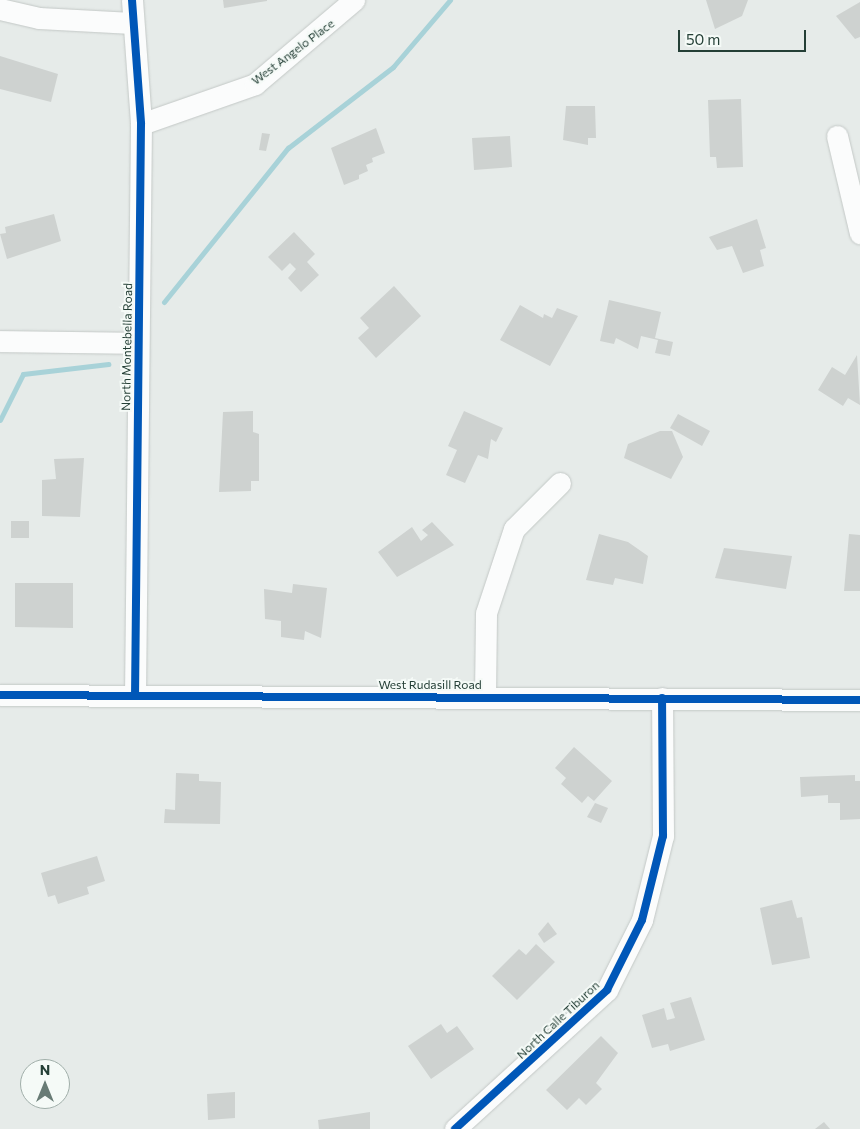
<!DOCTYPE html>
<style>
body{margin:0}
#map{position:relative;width:860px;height:1129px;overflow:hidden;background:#e6ebe9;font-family:Commissioner,sans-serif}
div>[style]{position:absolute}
.stream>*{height:5px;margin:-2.5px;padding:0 2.5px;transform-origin:2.5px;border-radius:2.5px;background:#a8d2d8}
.building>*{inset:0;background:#ced2d0}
.roads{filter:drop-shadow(0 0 1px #c3c8c6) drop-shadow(0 0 1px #c3c8c6)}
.minor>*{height:21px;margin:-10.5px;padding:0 10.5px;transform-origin:10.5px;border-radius:10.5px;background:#fbfcfc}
.cycleway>*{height:8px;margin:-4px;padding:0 4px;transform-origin:4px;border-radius:4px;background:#0057b8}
span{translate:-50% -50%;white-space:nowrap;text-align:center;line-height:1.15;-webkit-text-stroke:4px #f5faf7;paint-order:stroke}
.street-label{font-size:12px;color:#243f36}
.north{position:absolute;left:20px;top:1059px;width:50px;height:50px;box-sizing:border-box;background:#f5faf7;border:1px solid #a1afaa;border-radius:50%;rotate:0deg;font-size:14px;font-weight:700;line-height:20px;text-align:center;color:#243f36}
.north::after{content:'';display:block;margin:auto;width:18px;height:22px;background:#687b75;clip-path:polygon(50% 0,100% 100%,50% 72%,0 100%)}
.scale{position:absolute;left:678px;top:30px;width:128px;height:22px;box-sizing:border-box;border:2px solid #243f36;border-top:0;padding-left:6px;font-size:15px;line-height:18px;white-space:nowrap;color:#243f36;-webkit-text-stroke:4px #f5faf7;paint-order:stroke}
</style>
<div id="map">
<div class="stream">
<div style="left:164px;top:302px;width:198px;rotate:-51.2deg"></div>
<div style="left:288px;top:148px;width:133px;rotate:-37.6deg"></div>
<div style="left:393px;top:67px;width:88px;rotate:-49.6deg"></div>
<div style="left:0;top:420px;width:51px;rotate:-63.4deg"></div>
<div style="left:23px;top:374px;width:86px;rotate:-6.7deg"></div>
</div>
<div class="building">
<div style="clip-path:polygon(223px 0,267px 0,267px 1px,224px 8px)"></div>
<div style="clip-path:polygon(706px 0,748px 0,742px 16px,715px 29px)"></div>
<div style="clip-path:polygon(860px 2px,860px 37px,855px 39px,836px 16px)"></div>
<div style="clip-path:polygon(0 56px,58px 74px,51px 102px,0 89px)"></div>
<div style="clip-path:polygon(741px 99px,743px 167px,717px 168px,716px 157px,710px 157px,708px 100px)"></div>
<div style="clip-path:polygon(566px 106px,595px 106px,596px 138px,588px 138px,588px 145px,563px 140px)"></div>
<div style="clip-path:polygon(376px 128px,385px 153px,372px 158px,373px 162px,366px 165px,368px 171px,359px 175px,359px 179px,344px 185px,331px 148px)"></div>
<div style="clip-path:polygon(262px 133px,270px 134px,266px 151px,259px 150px)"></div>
<div style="clip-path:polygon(510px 136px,512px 167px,474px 170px,472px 138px)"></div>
<div style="clip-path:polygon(54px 214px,61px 241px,7px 259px,0 234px,6px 233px,5px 227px)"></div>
<div style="clip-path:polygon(757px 219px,766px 248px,760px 250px,764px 266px,743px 273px,732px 246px,717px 250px,709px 237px)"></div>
<div style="clip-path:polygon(294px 232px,315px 254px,307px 262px,319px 275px,301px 292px,288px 278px,296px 269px,290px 263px,282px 271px,268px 257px)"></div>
<div style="clip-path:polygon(394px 286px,421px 316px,376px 358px,358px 338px,369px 328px,360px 318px)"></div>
<div style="clip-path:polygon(609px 300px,661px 312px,655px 338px,673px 342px,670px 356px,655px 353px,658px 340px,641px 336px,638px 349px,616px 338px,614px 344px,600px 341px)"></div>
<div style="clip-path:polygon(520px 305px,543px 318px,544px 314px,552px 318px,557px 308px,578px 316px,550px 366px,500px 340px)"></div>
<div style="clip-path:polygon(857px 355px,860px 405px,848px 398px,843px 406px,818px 390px,832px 367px,845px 375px)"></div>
<div style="clip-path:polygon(253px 411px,253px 432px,259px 434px,259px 481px,251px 481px,251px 491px,219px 492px,223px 412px)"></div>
<div style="clip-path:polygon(464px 411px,503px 428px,496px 442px,491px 439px,488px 459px,478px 455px,465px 483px,446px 475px,457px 450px,448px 446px)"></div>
<div style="clip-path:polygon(678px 414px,710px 431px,702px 446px,670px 428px)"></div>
<div style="clip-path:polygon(660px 431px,672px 431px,683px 457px,671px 479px,624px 458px,628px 444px)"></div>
<div style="clip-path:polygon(84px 458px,80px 517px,42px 516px,42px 480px,56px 479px,54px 459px)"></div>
<div style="clip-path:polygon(11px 521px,29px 521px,29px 538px,11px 538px)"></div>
<div style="clip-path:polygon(432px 522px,454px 545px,397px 577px,378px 552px,412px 527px,421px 541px,428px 535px,422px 530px)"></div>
<div style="clip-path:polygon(599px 534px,628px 542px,648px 556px,643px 584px,615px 578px,613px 585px,586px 580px)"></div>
<div style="clip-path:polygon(849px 534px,860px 535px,860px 591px,844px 591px)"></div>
<div style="clip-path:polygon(724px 548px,792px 556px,786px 589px,715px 578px)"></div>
<div style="clip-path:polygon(15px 583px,73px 583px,73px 628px,15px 627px)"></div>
<div style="clip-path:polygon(293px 584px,327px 588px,321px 638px,305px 631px,304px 640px,281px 637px,281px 621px,265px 619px,264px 589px,292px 593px)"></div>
<div style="clip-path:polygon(574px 747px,612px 781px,594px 801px,588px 796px,582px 803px,561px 784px,566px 778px,555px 768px)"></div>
<div style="clip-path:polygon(176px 773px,199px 774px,199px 781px,221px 782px,220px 824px,164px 823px,165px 809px,175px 810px)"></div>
<div style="clip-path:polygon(855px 775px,855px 781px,860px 781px,860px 819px,840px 820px,840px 803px,828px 803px,828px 795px,801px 797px,800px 777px)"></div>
<div style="clip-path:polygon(595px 803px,608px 808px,601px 823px,587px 817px)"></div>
<div style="clip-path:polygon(97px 856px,105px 881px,87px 887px,89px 894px,58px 904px,55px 895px,48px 897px,41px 873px)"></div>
<div style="clip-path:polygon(792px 900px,797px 918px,802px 917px,810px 958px,772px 965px,760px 908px)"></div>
<div style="clip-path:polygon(548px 922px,557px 934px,544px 943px,538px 934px)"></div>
<div style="clip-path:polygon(536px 944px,555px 962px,517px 1000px,492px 976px,519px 949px,526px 955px)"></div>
<div style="clip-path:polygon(691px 997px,705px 1040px,670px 1051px,668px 1044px,652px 1048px,642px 1015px,664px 1008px,667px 1020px,675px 1018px,670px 1003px)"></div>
<div style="clip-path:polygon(441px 1024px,447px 1033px,457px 1026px,474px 1049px,431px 1079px,408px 1046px)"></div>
<div style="clip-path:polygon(601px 1036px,618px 1053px,596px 1083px,602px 1089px,586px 1105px,579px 1098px,567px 1110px,546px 1090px)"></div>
<div style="clip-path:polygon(235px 1092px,235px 1118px,208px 1120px,207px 1094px)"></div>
<div style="clip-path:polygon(370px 1112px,370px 1129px,319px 1129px,318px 1120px)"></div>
<div style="clip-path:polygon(824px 1122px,830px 1129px,815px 1129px)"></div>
</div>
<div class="roads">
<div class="minor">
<div style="left:132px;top:0;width:124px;rotate:85.8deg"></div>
<div style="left:141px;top:124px;width:571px;rotate:90.6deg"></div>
<div style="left:0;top:9px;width:40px;rotate:13deg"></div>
<div style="left:39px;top:18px;width:93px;rotate:3.1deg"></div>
<div style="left:141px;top:124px;width:121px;rotate:-19.3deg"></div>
<div style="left:255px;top:84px;width:130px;rotate:-40.3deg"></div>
<div style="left:837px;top:136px;width:100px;rotate:76.7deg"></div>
<div style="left:0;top:341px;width:138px;rotate:0.8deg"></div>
<div style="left:0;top:695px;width:860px;rotate:0.33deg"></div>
<div style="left:485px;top:696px;width:83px;rotate:-89.3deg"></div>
<div style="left:486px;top:613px;width:89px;rotate:-71.6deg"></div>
<div style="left:514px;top:529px;width:65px;rotate:-45deg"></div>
<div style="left:455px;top:1129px;width:206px;rotate:-42.4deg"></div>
<div style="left:607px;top:990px;width:78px;rotate:-63.4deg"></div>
<div style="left:642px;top:920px;width:87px;rotate:-76deg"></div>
<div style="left:663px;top:836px;width:138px;rotate:-90.4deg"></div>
</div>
</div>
<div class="cycleway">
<div style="left:132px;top:0;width:124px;rotate:85.8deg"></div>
<div style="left:141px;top:124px;width:571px;rotate:90.6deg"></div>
<div style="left:0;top:695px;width:860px;rotate:0.33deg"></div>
<div style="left:455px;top:1129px;width:206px;rotate:-42.4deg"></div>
<div style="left:607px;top:990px;width:78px;rotate:-63.4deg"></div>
<div style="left:642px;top:920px;width:87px;rotate:-76deg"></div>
<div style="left:663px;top:836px;width:138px;rotate:-90.4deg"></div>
</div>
<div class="street-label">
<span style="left:293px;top:52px;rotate:-37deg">West Angelo Place</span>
<span style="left:127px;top:347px;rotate:-89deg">North Montebella Road</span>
<span style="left:430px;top:685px">West Rudasill Road</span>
<span style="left:558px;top:1020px;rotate:-43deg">North Calle Tiburon</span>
</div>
<div class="north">N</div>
<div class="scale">50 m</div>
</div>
